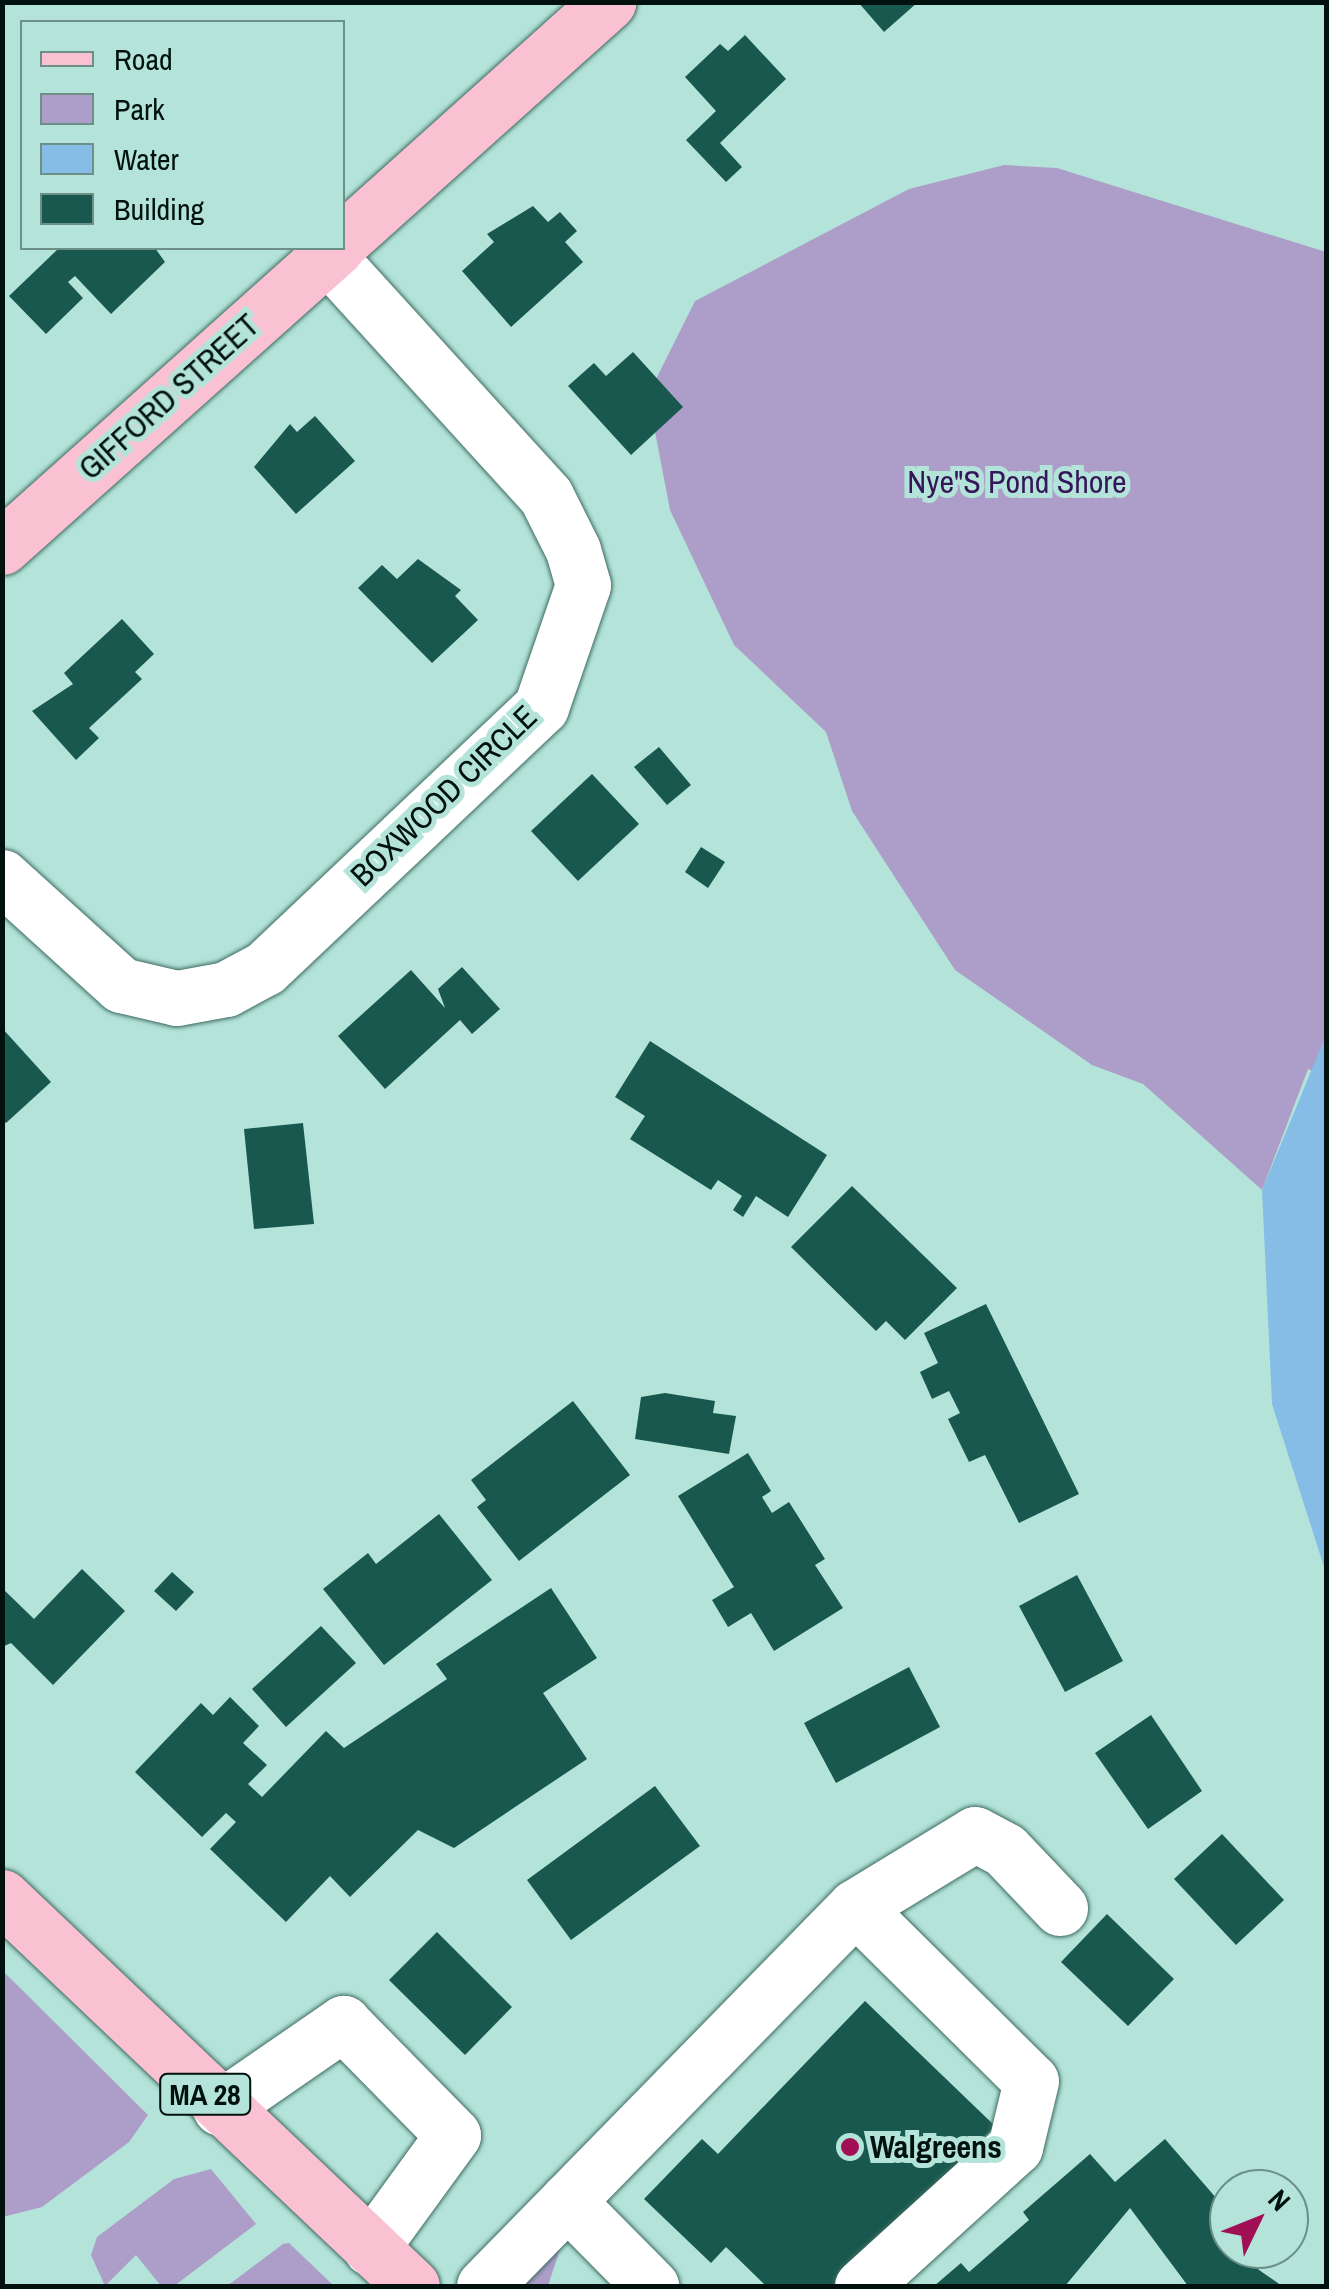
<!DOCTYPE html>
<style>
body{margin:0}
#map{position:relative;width:1329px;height:2289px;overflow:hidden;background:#b4e4d9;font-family:"Archivo Narrow",sans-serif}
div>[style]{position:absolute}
.green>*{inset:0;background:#ac9ec9}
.water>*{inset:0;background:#85bde6}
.building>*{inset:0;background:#18584e}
.roads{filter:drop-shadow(0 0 2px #3f6b62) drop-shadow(0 0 2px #3f6b62)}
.minor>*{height:55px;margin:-27.5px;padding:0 27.5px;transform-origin:27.5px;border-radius:27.5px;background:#fff}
.major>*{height:55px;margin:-27.5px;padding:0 27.5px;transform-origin:27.5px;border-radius:27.5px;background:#fac1d3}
.dots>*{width:28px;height:28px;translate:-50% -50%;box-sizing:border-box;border:5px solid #b4e4d9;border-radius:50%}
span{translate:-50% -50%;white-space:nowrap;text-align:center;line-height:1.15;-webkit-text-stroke:10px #b4e4d9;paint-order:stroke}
.shield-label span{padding:2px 8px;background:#b4e4d9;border:2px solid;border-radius:8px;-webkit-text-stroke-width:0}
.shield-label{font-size:30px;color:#01110e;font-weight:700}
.street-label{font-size:32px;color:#01110e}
.park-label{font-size:32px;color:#351759}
.poi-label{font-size:32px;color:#01110e;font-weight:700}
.left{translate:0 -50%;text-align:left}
.frame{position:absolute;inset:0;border:5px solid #01110e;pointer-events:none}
.legend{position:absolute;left:20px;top:20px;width:325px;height:230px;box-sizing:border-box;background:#b4e4d9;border:2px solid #6c9088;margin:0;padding:12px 18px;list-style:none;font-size:30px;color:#01110e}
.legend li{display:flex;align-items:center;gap:20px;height:50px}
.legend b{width:50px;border:2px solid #6c9088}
.north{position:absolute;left:1209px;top:2169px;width:100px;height:100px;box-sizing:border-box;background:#b4e4d9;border:2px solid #6c9088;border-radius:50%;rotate:47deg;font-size:28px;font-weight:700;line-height:40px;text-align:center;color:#01110e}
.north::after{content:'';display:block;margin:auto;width:35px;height:45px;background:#a10f55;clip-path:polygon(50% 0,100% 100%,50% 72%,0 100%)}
</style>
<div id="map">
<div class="green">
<div style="clip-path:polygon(1004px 165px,1057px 168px,1326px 252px,1326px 1077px,1308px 1069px,1262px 1190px,1143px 1084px,1092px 1065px,955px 970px,852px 811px,826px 732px,734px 645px,670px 510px,648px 395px,695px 301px,909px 189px)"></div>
<div style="clip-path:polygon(3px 1971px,148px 2115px,129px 2142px,42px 2207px,3px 2217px)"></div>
<div style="clip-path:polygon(211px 2169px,256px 2224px,174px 2286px,161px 2286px,136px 2255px,105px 2286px,91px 2255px,97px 2237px,174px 2179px)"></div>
<div style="clip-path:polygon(289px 2243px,334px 2286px,227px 2286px,283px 2244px)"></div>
<div style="clip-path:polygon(561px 2246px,548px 2286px,516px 2286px)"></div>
</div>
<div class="water">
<div style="clip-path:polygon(1326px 1035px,1326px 1573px,1272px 1404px,1262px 1190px)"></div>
</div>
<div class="building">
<div style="clip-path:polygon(858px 2px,918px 2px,884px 32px)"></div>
<div style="clip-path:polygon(745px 35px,786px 79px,720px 143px,742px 167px,726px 182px,686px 140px,716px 111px,685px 77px,720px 44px,728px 51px)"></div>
<div style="clip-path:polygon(533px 206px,548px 222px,560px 212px,577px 231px,565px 242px,583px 262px,511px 327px,462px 271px,494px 242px,487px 234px)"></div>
<div style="clip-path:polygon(59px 248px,155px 248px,165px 262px,111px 314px,75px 276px,68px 282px,83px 298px,46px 334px,9px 296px)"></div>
<div style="clip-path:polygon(633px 352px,683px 407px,631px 455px,568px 386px,594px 363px,606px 376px)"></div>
<div style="clip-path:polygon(315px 416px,355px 461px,296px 514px,254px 467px,290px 424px,297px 432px)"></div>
<div style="clip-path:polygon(418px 559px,461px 590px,455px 596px,478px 620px,432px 663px,358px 588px,382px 565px,397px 579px)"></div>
<div style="clip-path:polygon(122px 619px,154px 654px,135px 672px,142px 679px,89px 728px,99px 738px,76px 760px,32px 711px,73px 684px,64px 673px)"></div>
<div style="clip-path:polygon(659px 747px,691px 785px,667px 805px,634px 767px)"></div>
<div style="clip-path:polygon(592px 774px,639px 824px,578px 881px,531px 831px)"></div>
<div style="clip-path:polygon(701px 847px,725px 862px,708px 888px,685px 872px)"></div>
<div style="clip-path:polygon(462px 967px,500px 1009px,472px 1034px,460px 1020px,385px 1089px,338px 1036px,411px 970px,445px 1008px,438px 989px)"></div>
<div style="clip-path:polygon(2px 1028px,51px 1082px,6px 1123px,2px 1119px)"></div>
<div style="clip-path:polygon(650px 1041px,827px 1155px,788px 1217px,756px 1196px,743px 1217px,733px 1210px,742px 1196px,718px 1180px,711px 1190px,630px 1139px,645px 1116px,615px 1097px)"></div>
<div style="clip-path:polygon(303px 1123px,314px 1224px,254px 1229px,244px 1129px)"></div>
<div style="clip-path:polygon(852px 1186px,957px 1288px,905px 1340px,886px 1321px,876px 1331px,791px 1247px)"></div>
<div style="clip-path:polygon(986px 1304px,1079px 1494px,1019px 1523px,985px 1455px,969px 1462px,948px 1419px,960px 1413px,949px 1391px,932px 1399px,920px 1372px,938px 1363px,924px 1333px)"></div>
<div style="clip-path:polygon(665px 1393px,715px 1401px,713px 1413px,736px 1416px,729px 1454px,635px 1439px,641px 1397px)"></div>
<div style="clip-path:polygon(573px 1401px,630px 1475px,519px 1561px,477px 1507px,486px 1500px,471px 1480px)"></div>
<div style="clip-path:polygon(748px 1453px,771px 1491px,762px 1497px,772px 1513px,789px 1502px,825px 1559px,815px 1565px,843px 1608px,774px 1651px,751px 1613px,728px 1627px,712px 1600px,734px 1587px,678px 1496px)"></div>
<div style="clip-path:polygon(439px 1514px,492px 1580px,384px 1665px,323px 1589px,368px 1553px,376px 1564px)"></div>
<div style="clip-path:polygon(82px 1569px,125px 1611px,53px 1685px,11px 1643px,2px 1647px,2px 1588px,34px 1619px)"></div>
<div style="clip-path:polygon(172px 1572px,194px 1592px,176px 1611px,154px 1591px)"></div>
<div style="clip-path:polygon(1077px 1575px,1123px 1661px,1065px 1692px,1019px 1606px)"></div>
<div style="clip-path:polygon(551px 1588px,597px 1658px,543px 1693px,587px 1759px,454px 1848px,418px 1830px,350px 1897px,330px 1876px,286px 1922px,210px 1849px,236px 1822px,226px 1813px,202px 1837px,135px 1772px,201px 1703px,213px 1715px,230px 1697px,259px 1726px,243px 1743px,267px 1765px,248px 1784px,262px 1797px,326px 1731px,344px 1748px,447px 1679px,436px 1664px)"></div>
<div style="clip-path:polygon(321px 1626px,356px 1663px,286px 1727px,252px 1689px)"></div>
<div style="clip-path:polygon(909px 1667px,940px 1727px,836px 1783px,804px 1723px)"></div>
<div style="clip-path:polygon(1151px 1715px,1202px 1791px,1148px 1829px,1095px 1753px)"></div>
<div style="clip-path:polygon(655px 1786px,700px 1846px,571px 1940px,527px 1880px)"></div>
<div style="clip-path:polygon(1222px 1834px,1284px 1900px,1236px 1945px,1174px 1879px)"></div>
<div style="clip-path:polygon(1107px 1914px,1174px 1979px,1128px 2026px,1061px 1962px)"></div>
<div style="clip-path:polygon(437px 1932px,512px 2007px,465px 2055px,389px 1980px)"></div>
<div style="clip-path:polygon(865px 2001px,995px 2126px,841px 2286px,766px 2286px,726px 2247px,711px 2263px,644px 2199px,702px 2139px,718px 2154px)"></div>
<div style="clip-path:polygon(1165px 2139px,1224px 2207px,1216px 2213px,1229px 2249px,1282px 2286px,1188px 2286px,1130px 2208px,1065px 2286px,934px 2286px,961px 2263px,969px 2272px,1029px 2220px,1023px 2212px,1090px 2154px,1115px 2182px)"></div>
</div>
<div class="roads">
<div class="minor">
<div style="left:2px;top:877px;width:161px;rotate:42.2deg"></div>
<div style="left:121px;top:985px;width:57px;rotate:13.1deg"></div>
<div style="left:177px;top:998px;width:50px;rotate:-10.4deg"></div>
<div style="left:226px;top:989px;width:44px;rotate:-28.3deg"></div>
<div style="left:265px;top:968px;width:380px;rotate:-43.4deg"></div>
<div style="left:541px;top:707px;width:129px;rotate:-71deg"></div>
<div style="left:583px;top:585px;width:36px;rotate:-106deg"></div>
<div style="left:573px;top:550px;width:60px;rotate:-116.6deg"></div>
<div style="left:546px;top:496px;width:326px;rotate:-132.3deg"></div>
<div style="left:855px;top:1907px;width:140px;rotate:-31.3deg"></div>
<div style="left:975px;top:1834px;width:34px;rotate:28deg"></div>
<div style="left:1005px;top:1850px;width:80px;rotate:46.5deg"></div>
<div style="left:220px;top:2108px;width:150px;rotate:-34.6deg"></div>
<div style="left:343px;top:2023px;width:157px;rotate:45.5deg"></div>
<div style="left:453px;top:2135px;width:140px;rotate:126deg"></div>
<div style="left:567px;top:2201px;width:120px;rotate:45.3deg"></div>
<div style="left:484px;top:2286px;width:530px;rotate:-45.61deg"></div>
<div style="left:855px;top:1907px;width:247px;rotate:44.7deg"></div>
<div style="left:1031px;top:2081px;width:68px;rotate:103.6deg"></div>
<div style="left:1015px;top:2147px;width:207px;rotate:137.7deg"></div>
</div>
<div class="major">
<div style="left:342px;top:241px;width:358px;rotate:-41.9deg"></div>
<div style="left:2px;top:547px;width:448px;rotate:-41.8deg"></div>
<div style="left:2px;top:1897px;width:565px;rotate:43.49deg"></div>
</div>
</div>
<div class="dots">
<div style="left:850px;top:2147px;background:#a10f55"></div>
</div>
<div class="shield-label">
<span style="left:205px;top:2094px">MA 28</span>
</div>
<div class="street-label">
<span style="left:169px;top:397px;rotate:-42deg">GIFFORD STREET</span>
<span style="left:444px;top:796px;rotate:-44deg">BOXWOOD CIRCLE</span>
</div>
<div class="park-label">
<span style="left:1017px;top:482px">Nye"S Pond Shore</span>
</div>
<div class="poi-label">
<span class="left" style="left:870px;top:2147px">Walgreens</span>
</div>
<div class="frame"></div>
<ul class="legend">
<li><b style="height:12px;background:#fac1d3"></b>Road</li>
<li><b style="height:28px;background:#ac9ec9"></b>Park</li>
<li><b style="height:28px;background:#85bde6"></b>Water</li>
<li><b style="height:28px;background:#18584e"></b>Building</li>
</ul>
<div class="north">N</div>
</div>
